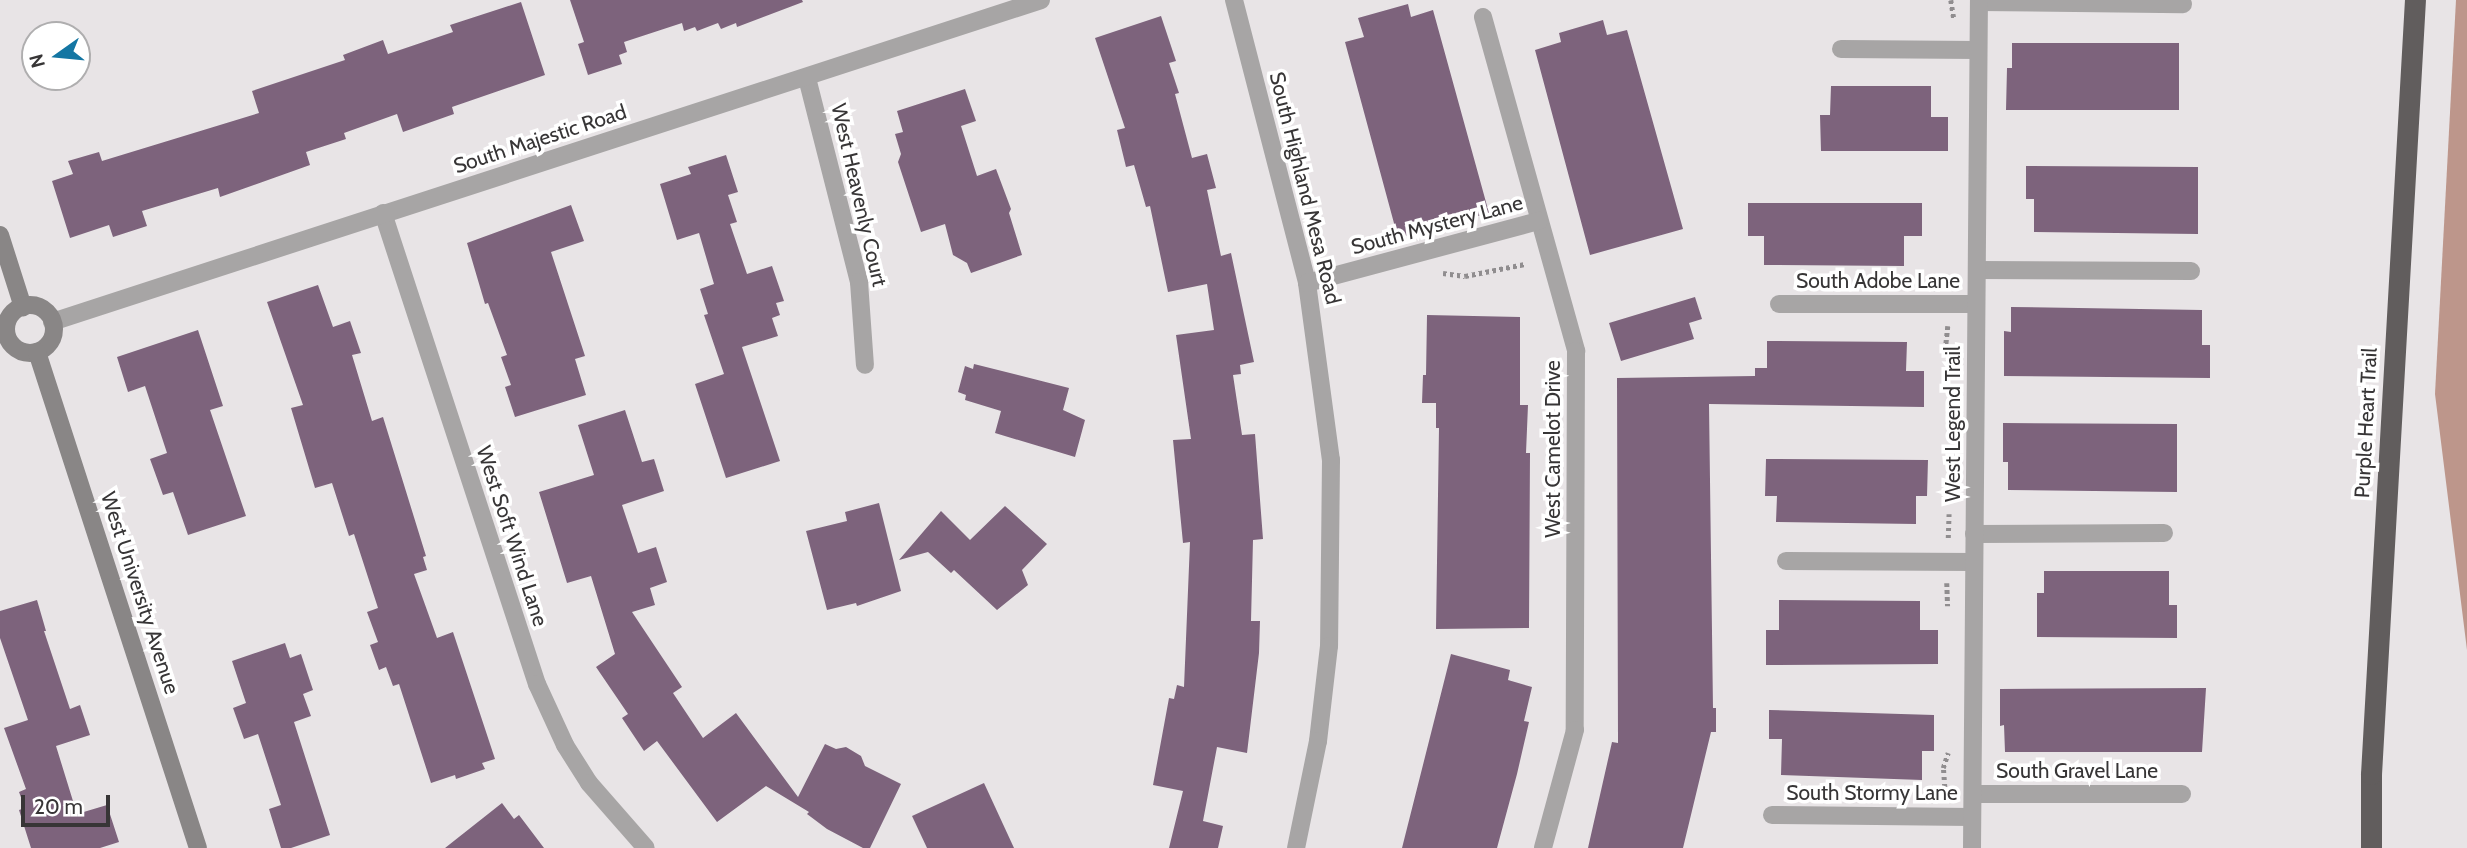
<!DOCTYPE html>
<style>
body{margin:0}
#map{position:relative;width:2467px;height:848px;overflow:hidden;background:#e8e4e6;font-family:Cabin,sans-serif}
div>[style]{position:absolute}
.forest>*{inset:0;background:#bd968b}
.building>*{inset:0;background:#7d637c}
.path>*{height:4.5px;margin-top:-2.25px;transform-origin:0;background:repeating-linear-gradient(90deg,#908d8f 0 3.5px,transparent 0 7px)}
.street>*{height:18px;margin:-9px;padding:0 9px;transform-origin:9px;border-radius:9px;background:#a7a5a5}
.secondary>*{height:18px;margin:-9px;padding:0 9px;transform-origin:9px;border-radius:9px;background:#898686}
.secondary>.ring{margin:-9px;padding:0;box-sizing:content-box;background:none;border:18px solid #898686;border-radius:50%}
.highway>*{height:21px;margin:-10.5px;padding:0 10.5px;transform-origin:10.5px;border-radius:10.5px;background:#615d5d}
span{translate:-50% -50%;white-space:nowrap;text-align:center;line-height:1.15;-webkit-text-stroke:7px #fff;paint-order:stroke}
.street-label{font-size:21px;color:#373536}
.north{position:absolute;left:21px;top:21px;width:70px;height:70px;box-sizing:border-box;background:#fff;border:2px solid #afaeaf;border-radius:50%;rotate:255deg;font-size:19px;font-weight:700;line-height:28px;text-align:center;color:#373536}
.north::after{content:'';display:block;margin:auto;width:24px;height:32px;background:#1476a3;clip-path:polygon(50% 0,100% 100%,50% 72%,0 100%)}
.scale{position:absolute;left:21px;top:795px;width:89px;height:32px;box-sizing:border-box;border:4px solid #373536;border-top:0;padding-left:9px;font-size:21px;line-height:24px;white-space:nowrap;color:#373536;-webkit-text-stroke:5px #fff;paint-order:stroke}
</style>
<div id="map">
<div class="forest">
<div style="clip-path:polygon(2456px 0,2467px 0,2467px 650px,2435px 394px)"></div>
</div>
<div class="building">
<div style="clip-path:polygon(570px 0,802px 0,803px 2px,737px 27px,736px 23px,721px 29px,718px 23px,697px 31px,695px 27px,684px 31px,682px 23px,624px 42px,627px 52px,619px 55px,622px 64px,588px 75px,578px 44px,584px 42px)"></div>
<div style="clip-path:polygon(521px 2px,545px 75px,452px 107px,454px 114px,403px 132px,397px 114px,344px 133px,346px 139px,306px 152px,310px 165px,220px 197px,218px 188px,142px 211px,147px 226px,113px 237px,109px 225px,70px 238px,52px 181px,73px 174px,68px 161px,99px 152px,102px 161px,259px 113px,252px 91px,345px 60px,343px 55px,383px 40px,388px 54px,453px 32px,450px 25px)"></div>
<div style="clip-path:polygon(1408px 4px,1411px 17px,1433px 10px,1489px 213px,1398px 238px,1345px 42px,1364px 37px,1358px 18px)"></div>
<div style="clip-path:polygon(1161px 16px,1176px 61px,1169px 63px,1179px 93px,1175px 94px,1192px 158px,1207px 154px,1216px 188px,1207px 190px,1221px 256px,1231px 253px,1254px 362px,1240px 365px,1241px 374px,1233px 375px,1242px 435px,1255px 434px,1263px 539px,1253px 540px,1251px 621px,1260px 621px,1259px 653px,1247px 753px,1217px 747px,1203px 821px,1223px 826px,1218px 848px,1169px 848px,1183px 791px,1153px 785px,1169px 698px,1174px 699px,1177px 685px,1184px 687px,1190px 542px,1183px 543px,1173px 440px,1191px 439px,1176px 335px,1214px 330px,1207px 284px,1168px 292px,1150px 206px,1146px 207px,1134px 165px,1126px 167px,1117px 130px,1125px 128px,1095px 38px)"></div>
<div style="clip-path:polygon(1603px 20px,1607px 35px,1627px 30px,1683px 229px,1590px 255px,1535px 50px,1561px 42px,1559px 33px)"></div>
<div style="clip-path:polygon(2012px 43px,2179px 43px,2179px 110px,2006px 110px,2007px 68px,2012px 68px)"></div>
<div style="clip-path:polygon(1831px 86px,1931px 86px,1931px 117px,1948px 117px,1948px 151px,1821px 151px,1820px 115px,1830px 115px)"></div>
<div style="clip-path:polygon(965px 89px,976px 121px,961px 126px,977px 176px,996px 169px,1011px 209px,1009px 213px,1022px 255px,971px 273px,967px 263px,953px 255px,945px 224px,921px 232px,898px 162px,901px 154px,895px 134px,903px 132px,897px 111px)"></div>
<div style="clip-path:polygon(726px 155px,738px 192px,728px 195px,737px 222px,730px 224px,747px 274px,772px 266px,784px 301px,776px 303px,780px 315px,772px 318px,778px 336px,742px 347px,780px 461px,726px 478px,695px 384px,724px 374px,704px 315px,708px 314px,700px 289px,714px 284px,699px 233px,677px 240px,660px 184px,691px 174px,688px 167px)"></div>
<div style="clip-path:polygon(2026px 166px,2198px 167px,2198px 234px,2034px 232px,2034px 199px,2026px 199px)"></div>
<div style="clip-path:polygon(1748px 203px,1922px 203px,1922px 236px,1904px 236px,1904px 266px,1764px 265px,1764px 236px,1748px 236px)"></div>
<div style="clip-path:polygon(571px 205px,584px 241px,551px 252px,585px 356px,575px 359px,586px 395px,515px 417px,505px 387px,511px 385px,501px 357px,507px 355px,488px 303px,485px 304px,467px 243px)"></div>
<div style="clip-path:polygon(318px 285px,333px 327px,350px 321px,361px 353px,352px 355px,372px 421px,383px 417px,426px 556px,423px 557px,427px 570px,414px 574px,437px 638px,453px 632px,495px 759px,482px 763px,485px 769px,456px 779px,455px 775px,431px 783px,399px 684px,393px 686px,386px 667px,379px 670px,370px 645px,378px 642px,367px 612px,378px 608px,354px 534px,349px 536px,332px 483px,315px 488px,291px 408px,303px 405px,267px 302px)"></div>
<div style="clip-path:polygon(1695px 297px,1702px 319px,1689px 323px,1694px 339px,1621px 361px,1609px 323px)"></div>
<div style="clip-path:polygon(2011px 307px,2202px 310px,2202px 345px,2210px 345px,2210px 378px,2004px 376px,2004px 331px,2011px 332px)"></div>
<div style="clip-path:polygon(1427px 315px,1520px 317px,1520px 405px,1528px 405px,1526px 453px,1530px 453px,1529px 628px,1436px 629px,1439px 428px,1436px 428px,1436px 403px,1422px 403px,1423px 375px,1426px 375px)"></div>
<div style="clip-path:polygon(198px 330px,223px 406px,210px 410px,246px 516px,188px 535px,173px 492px,163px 495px,150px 459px,167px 453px,145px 386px,128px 392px,117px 357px)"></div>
<div style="clip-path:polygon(1767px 341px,1907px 342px,1906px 371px,1924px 371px,1924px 407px,1709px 404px,1713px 708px,1716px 708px,1716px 732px,1711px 732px,1683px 848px,1588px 848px,1612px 742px,1618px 743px,1617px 378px,1755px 376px,1755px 368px,1767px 368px)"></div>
<div style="clip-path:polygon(974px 364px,1069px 388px,1063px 410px,1085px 420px,1075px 457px,995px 433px,1001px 411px,965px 400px,966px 395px,958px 392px,965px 366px,973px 369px)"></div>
<div style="clip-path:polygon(625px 410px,642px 462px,654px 459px,664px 491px,622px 505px,638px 553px,656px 547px,667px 582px,650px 588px,655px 605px,632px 612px,682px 687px,673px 693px,703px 738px,736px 713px,798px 797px,825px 744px,836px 749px,846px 747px,861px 756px,865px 766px,901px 784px,870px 848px,863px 848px,827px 829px,807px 814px,809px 812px,766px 786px,717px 822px,657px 741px,644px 751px,622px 718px,628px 714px,596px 667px,615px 654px,591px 576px,567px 583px,539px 492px,594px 475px,578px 425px)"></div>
<div style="clip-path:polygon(2003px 423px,2177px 424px,2177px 492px,2008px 490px,2008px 462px,2003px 462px)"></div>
<div style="clip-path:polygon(1766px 459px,1928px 460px,1927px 496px,1916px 496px,1916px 524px,1776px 522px,1777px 496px,1765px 496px)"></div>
<div style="clip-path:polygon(879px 503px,901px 591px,857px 606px,856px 603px,827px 610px,806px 531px,847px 521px,845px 512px)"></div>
<div style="clip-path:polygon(1005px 506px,1047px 544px,1022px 570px,1028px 585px,997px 610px,954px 570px,951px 573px,928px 552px,899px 560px,941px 511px,970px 540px)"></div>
<div style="clip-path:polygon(2044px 571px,2169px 571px,2169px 605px,2177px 605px,2177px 638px,2037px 637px,2037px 593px,2044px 593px)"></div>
<div style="clip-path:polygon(37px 600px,46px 631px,44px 631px,70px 709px,80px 705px,90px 735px,56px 746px,77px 814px,107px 805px,119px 842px,100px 848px,31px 848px,19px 810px,25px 808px,19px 792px,26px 789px,4px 728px,28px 720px,0 638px,0 611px)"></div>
<div style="clip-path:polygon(1779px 600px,1920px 601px,1920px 630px,1938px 630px,1938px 664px,1766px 665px,1766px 630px,1779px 630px)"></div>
<div style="clip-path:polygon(285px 643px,290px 658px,301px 654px,313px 690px,303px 694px,311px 716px,294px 722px,330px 835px,291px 848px,281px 848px,269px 809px,281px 805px,258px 734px,244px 739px,233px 708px,246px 703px,232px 661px)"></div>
<div style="clip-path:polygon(1451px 654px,1510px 670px,1508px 680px,1532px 687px,1524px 721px,1529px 722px,1517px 774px,1497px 848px,1402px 848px)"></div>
<div style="clip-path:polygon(2206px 688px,2202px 752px,2005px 752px,2004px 725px,2000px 726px,2000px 689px)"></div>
<div style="clip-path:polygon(1769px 710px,1934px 715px,1934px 751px,1922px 751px,1922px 780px,1781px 775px,1782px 739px,1769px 739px)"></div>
<div style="clip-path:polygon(984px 783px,1014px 848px,927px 848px,912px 816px)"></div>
<div style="clip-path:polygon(502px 803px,514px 819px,519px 815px,544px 848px,445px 848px)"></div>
</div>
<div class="path">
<div style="left:1951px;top:0;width:20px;rotate:81deg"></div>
<div style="left:1443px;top:273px;width:22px;rotate:8deg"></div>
<div style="left:1465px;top:276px;width:61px;rotate:-11.3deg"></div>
<div style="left:1948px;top:326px;width:19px;rotate:96deg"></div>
<div style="left:1946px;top:345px;width:25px;rotate:81deg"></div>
<div style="left:1948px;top:538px;width:24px;rotate:-88deg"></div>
<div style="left:1947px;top:583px;width:23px;rotate:88deg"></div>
<div style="left:1945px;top:794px;width:26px;rotate:-94deg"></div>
<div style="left:1943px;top:768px;width:16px;rotate:-72deg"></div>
</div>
<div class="street">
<div style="left:1234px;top:0;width:292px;rotate:75.5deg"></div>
<div style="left:1307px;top:283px;width:179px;rotate:82.3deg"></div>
<div style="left:1331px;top:460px;width:186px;rotate:90.6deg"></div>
<div style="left:1329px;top:646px;width:96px;rotate:96.6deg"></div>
<div style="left:1318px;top:741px;width:109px;rotate:101.6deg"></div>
<div style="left:1979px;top:2px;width:204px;rotate:0.6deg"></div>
<div style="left:1483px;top:17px;width:347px;rotate:74.4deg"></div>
<div style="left:1576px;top:351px;width:379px;rotate:90.2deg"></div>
<div style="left:1575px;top:730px;width:122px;rotate:105.2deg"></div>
<div style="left:1841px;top:49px;width:137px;rotate:0.4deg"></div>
<div style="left:807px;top:78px;width:211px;rotate:75.7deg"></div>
<div style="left:859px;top:282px;width:83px;rotate:85.9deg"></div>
<div style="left:383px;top:213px;width:496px;rotate:71.9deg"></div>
<div style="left:537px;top:684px;width:67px;rotate:65.3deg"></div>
<div style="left:565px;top:745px;width:45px;rotate:57.7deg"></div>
<div style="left:589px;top:783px;width:86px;rotate:48.8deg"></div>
<div style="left:1977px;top:270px;width:214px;rotate:0.3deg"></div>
<div style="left:1307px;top:283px;width:240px;rotate:-15deg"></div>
<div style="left:1779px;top:304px;width:197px"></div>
<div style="left:52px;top:322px;width:1040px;rotate:-18.03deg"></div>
<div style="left:1974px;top:534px;width:190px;rotate:-0.3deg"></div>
<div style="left:1786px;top:561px;width:188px;rotate:0.3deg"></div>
<div style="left:1973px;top:794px;width:209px"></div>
<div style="left:1772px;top:815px;width:200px;rotate:0.6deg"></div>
<div style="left:1972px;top:848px;width:848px;rotate:-89.53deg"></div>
</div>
<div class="secondary">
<div style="left:0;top:235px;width:76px;rotate:72.3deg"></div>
<div class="ring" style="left:6px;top:305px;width:30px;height:30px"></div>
<div style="left:37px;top:352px;width:521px;rotate:72.02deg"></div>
</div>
<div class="highway">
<div style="left:2371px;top:848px;width:74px;rotate:-90deg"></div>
<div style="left:2371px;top:774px;width:775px;rotate:-86.75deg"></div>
</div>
<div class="street-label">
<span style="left:540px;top:139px;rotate:-18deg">South Majestic Road</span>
<span style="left:1305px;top:188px;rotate:76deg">South Highland Mesa Road</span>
<span style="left:859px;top:195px;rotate:77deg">West Heavenly Court</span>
<span style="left:1437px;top:225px;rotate:-15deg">South Mystery Lane</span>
<span style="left:1878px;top:281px">South Adobe Lane</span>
<span style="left:2366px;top:423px;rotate:-87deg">Purple Heart Trail</span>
<span style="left:1953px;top:424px;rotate:-90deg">West Legend Trail</span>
<span style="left:1553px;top:449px;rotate:-90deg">West Camelot Drive</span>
<span style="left:512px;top:536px;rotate:72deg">West Soft Wind Lane</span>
<span style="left:140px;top:593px;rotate:72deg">West University Avenue</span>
<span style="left:2077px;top:771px">South Gravel Lane</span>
<span style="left:1872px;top:793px">South Stormy Lane</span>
</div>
<div class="north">N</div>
<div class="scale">20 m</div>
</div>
